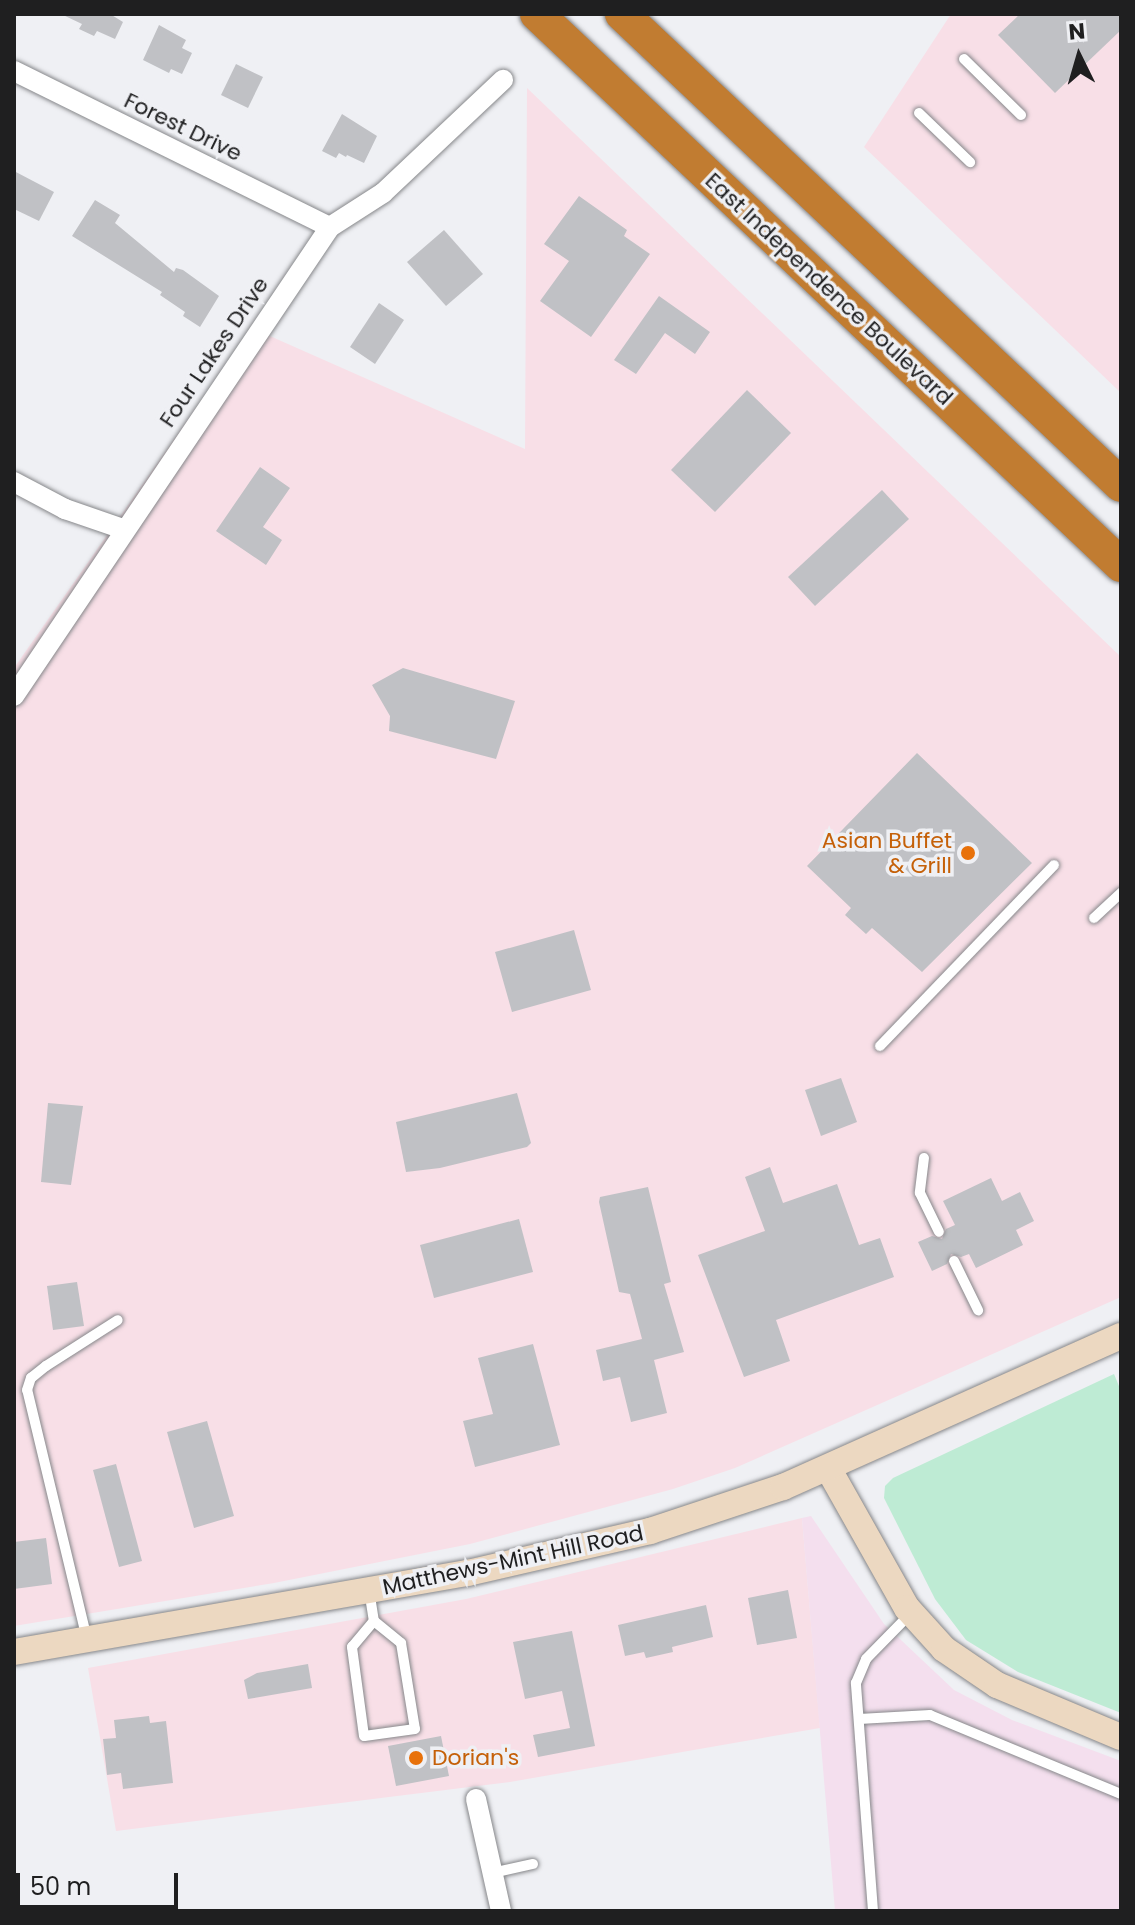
<!DOCTYPE html>
<style>
body{margin:0}
#map{position:relative;width:1135px;height:1925px;overflow:hidden;background:#eff0f4;font-family:Poppins,sans-serif}
div>[style]{position:absolute}
.commercial>*{inset:0;background:#f8dfe7}
.industrial>*{inset:0;background:#f4dfee}
.green>*{inset:0;background:#beebd4}
.building>*{inset:0;background:#c0c1c5}
.roads{filter:drop-shadow(0 0 2px #86878a) drop-shadow(0 0 2px #86878a)}
.lane>*{height:10px;margin:-5px;padding:0 5px;transform-origin:5px;border-radius:5px;background:#fff}
.street>*{height:20px;margin:-10px;padding:0 10px;transform-origin:10px;border-radius:10px;background:#fff}
.secondary>*{height:26px;margin:-13px;padding:0 13px;transform-origin:13px;border-radius:13px;background:#ecd8c1}
.highway>*{height:34px;margin:-17px;padding:0 17px;transform-origin:17px;border-radius:17px;background:#c17c31}
.dots>*{width:22px;height:22px;translate:-50% -50%;box-sizing:border-box;border:4px solid #eff0f4;border-radius:50%}
span{translate:-50% -50%;white-space:nowrap;text-align:center;line-height:1.15;-webkit-text-stroke:7px #eff0f4;paint-order:stroke}
.street-label{font-size:22px;color:#1f1f20}
.food-label{font-size:22px;color:#c56008}
.right{translate:-100% -50%;text-align:right}
.left{translate:0 -50%;text-align:left}
.frame{position:absolute;inset:0;border:16px solid #1f1f20;pointer-events:none}
.north{position:absolute;left:1039px;top:16px;width:80px;height:80px;-webkit-text-stroke:6px #eff0f4;paint-order:stroke;rotate:355deg;font-size:22px;font-weight:700;line-height:32px;text-align:center;color:#1f1f20}
.north::after{content:'';display:block;margin:auto;width:28px;height:36px;background:#1f1f20;clip-path:polygon(50% 0,100% 100%,50% 72%,0 100%)}
.scale{position:absolute;left:16px;top:1873px;width:162px;height:36px;box-sizing:border-box;border:4px solid #1f1f20;border-top:0;padding-left:10px;font-size:24px;line-height:28px;white-space:nowrap;color:#1f1f20;-webkit-text-stroke:6px #eff0f4;paint-order:stroke}
</style>
<div id="map">
<div class="commercial">
<div style="clip-path:polygon(951px 14px,1121px 14px,1121px 393px,864px 147px)"></div>
<div style="clip-path:polygon(527px 88px,1121px 657px,1121px 1297px,735px 1468px,673px 1489px,470px 1544px,274px 1583px,14px 1626px,14px 668px,252px 328px,525px 449px)"></div>
<div style="clip-path:polygon(802px 1518px,820px 1728px,510px 1782px,116px 1831px,88px 1668px,466px 1599px)"></div>
</div>
<div class="industrial">
<div style="clip-path:polygon(811px 1516px,884px 1624px,954px 1690px,1012px 1720px,1121px 1761px,1121px 1911px,835px 1911px,802px 1518px)"></div>
</div>
<div class="green">
<div style="clip-path:polygon(1114px 1374px,1121px 1391px,1121px 1713px,1018px 1672px,966px 1640px,935px 1599px,884px 1498px,885px 1486px,893px 1478px)"></div>
</div>
<div class="building">
<div style="clip-path:polygon(61px 14px,110px 14px,123px 22px,115px 39px,97px 31px,94px 36px,79px 29px,82px 24px)"></div>
<div style="clip-path:polygon(1020px 14px,1121px 14px,1121px 30px,1055px 93px,998px 35px)"></div>
<div style="clip-path:polygon(159px 25px,186px 40px,182px 48px,192px 53px,182px 74px,171px 69px,169px 73px,143px 60px)"></div>
<div style="clip-path:polygon(236px 64px,263px 77px,248px 108px,221px 95px)"></div>
<div style="clip-path:polygon(342px 114px,377px 136px,364px 163px,347px 155px,346px 157px,339px 153px,336px 158px,322px 151px)"></div>
<div style="clip-path:polygon(14px 171px,54px 192px,39px 221px,14px 209px)"></div>
<div style="clip-path:polygon(579px 196px,627px 230px,624px 236px,650px 254px,591px 337px,540px 301px,569px 261px,544px 244px)"></div>
<div style="clip-path:polygon(95px 200px,120px 215px,115px 223px,174px 272px,176px 268px,183px 270px,219px 296px,200px 327px,183px 316px,185px 312px,160px 295px,162px 292px,72px 236px)"></div>
<div style="clip-path:polygon(444px 230px,483px 274px,446px 306px,407px 262px)"></div>
<div style="clip-path:polygon(659px 296px,710px 332px,695px 354px,665px 333px,636px 374px,614px 360px)"></div>
<div style="clip-path:polygon(379px 303px,404px 320px,375px 364px,350px 347px)"></div>
<div style="clip-path:polygon(747px 390px,791px 433px,715px 512px,671px 470px)"></div>
<div style="clip-path:polygon(260px 467px,290px 488px,263px 527px,282px 540px,266px 565px,216px 531px)"></div>
<div style="clip-path:polygon(882px 490px,909px 519px,815px 606px,788px 577px)"></div>
<div style="clip-path:polygon(403px 668px,515px 701px,496px 759px,389px 731px,390px 716px,372px 685px)"></div>
<div style="clip-path:polygon(917px 753px,1032px 863px,922px 972px,872px 928px,866px 934px,845px 915px,851px 908px,807px 866px)"></div>
<div style="clip-path:polygon(574px 930px,591px 990px,512px 1012px,495px 952px)"></div>
<div style="clip-path:polygon(841px 1078px,857px 1122px,821px 1136px,805px 1090px)"></div>
<div style="clip-path:polygon(517px 1093px,531px 1143px,527px 1147px,440px 1168px,406px 1172px,396px 1122px)"></div>
<div style="clip-path:polygon(48px 1103px,83px 1106px,71px 1185px,41px 1182px)"></div>
<div style="clip-path:polygon(770px 1167px,783px 1203px,837px 1184px,859px 1245px,880px 1238px,894px 1277px,776px 1320px,790px 1361px,744px 1377px,698px 1255px,765px 1231px,745px 1177px)"></div>
<div style="clip-path:polygon(991px 1178px,1002px 1201px,1020px 1192px,1034px 1221px,1016px 1230px,1023px 1245px,976px 1268px,969px 1254px,961px 1257px,951px 1254px,947px 1264px,932px 1271px,918px 1242px,932px 1236px,942px 1239px,946px 1229px,955px 1225px,943px 1201px)"></div>
<div style="clip-path:polygon(648px 1187px,671px 1282px,664px 1284px,684px 1352px,654px 1360px,667px 1413px,631px 1422px,620px 1377px,603px 1381px,596px 1350px,642px 1339px,630px 1294px,619px 1292px,599px 1202px,600px 1197px)"></div>
<div style="clip-path:polygon(519px 1219px,533px 1272px,434px 1298px,420px 1245px)"></div>
<div style="clip-path:polygon(77px 1282px,84px 1326px,53px 1330px,47px 1286px)"></div>
<div style="clip-path:polygon(533px 1344px,560px 1445px,475px 1467px,463px 1421px,493px 1414px,478px 1358px)"></div>
<div style="clip-path:polygon(207px 1421px,234px 1516px,194px 1528px,167px 1432px)"></div>
<div style="clip-path:polygon(116px 1464px,142px 1561px,119px 1567px,93px 1470px)"></div>
<div style="clip-path:polygon(46px 1538px,52px 1584px,14px 1589px,14px 1542px)"></div>
<div style="clip-path:polygon(788px 1590px,797px 1638px,757px 1645px,748px 1598px)"></div>
<div style="clip-path:polygon(706px 1605px,713px 1637px,672px 1647px,673px 1652px,646px 1658px,644px 1652px,625px 1656px,618px 1625px)"></div>
<div style="clip-path:polygon(572px 1631px,595px 1746px,538px 1757px,533px 1735px,570px 1728px,562px 1691px,525px 1699px,513px 1642px)"></div>
<div style="clip-path:polygon(308px 1664px,312px 1688px,248px 1699px,244px 1680px,257px 1673px)"></div>
<div style="clip-path:polygon(149px 1716px,150px 1723px,166px 1721px,173px 1783px,123px 1789px,121px 1773px,107px 1775px,103px 1739px,116px 1738px,114px 1720px)"></div>
<div style="clip-path:polygon(441px 1736px,449px 1776px,396px 1786px,388px 1746px)"></div>
</div>
<div class="roads">
<div class="lane">
<div style="left:964px;top:59px;width:80px;rotate:44.5deg"></div>
<div style="left:919px;top:113px;width:71px;rotate:43.9deg"></div>
<div style="left:1094px;top:918px;width:37px;rotate:-43deg"></div>
<div style="left:880px;top:1046px;width:251px;rotate:-46.1deg"></div>
<div style="left:924px;top:1158px;width:35px;rotate:97deg"></div>
<div style="left:920px;top:1193px;width:43px;rotate:64deg"></div>
<div style="left:954px;top:1261px;width:55px;rotate:63.9deg"></div>
<div style="left:369px;top:1590px;width:31px;rotate:81deg"></div>
<div style="left:374px;top:1621px;width:35px;rotate:39deg"></div>
<div style="left:401px;top:1643px;width:87px;rotate:80.8deg"></div>
<div style="left:415px;top:1729px;width:51px;rotate:172.2deg"></div>
<div style="left:364px;top:1736px;width:90px;rotate:-97.7deg"></div>
<div style="left:352px;top:1647px;width:34px;rotate:-50deg"></div>
<div style="left:87px;top:1639px;width:256px;rotate:-103.5deg"></div>
<div style="left:27px;top:1390px;width:13px;rotate:-72deg"></div>
<div style="left:31px;top:1378px;width:19px;rotate:-39deg"></div>
<div style="left:46px;top:1366px;width:85px;rotate:-32.6deg"></div>
<div style="left:859px;top:1719px;width:71px;rotate:-3.2deg"></div>
<div style="left:930px;top:1715px;width:207px;rotate:22.5deg"></div>
<div style="left:492px;top:1873px;width:42px;rotate:-12.4deg"></div>
<div style="left:873px;top:1911px;width:229px;rotate:-94.3deg"></div>
<div style="left:856px;top:1683px;width:26px;rotate:-67deg"></div>
<div style="left:866px;top:1659px;width:63px;rotate:-45.6deg"></div>
</div>
<div class="street">
<div style="left:14px;top:71px;width:352px;rotate:26.3deg"></div>
<div style="left:14px;top:482px;width:58px;rotate:27.9deg"></div>
<div style="left:65px;top:509px;width:61px;rotate:19deg"></div>
<div style="left:14px;top:696px;width:566px;rotate:-56.03deg"></div>
<div style="left:330px;top:227px;width:63px;rotate:-32.7deg"></div>
<div style="left:383px;top:193px;width:165px;rotate:-43.3deg"></div>
<div style="left:476px;top:1799px;width:115px;rotate:77.4deg"></div>
</div>
<div class="secondary">
<div style="left:828px;top:1468px;width:161px;rotate:60.6deg"></div>
<div style="left:907px;top:1608px;width:55px;rotate:47.9deg"></div>
<div style="left:944px;top:1649px;width:64px;rotate:34.2deg"></div>
<div style="left:997px;top:1685px;width:134px;rotate:22.8deg"></div>
<div style="left:14px;top:1652px;width:461px;rotate:-9.9deg"></div>
<div style="left:468px;top:1573px;width:187px;rotate:-13deg"></div>
<div style="left:650px;top:1531px;width:140px;rotate:-18.3deg"></div>
<div style="left:783px;top:1487px;width:370px;rotate:-24.1deg"></div>
</div>
<div class="highway">
<div style="left:537px;top:14px;width:803px;rotate:43.33deg"></div>
<div style="left:622px;top:14px;width:686px;rotate:43.35deg"></div>
</div>
</div>
<div class="dots">
<div style="left:968px;top:853px;background:#e8710a"></div>
<div style="left:416px;top:1758px;background:#e8710a"></div>
</div>
<div class="street-label">
<span style="left:183px;top:127px;rotate:26deg">Forest Drive</span>
<span style="left:829px;top:289px;rotate:43deg">East Independence Boulevard</span>
<span style="left:214px;top:352px;rotate:-56deg">Four Lakes Drive</span>
<span style="left:513px;top:1560px;rotate:-12deg">Matthews-Mint Hill Road</span>
</div>
<div class="food-label">
<span class="right" style="left:952px;top:853px">Asian Buffet<br>&amp; Grill</span>
<span class="left" style="left:432px;top:1758px">Dorian's</span>
</div>
<div class="frame"></div>
<div class="north">N</div>
<div class="scale">50 m</div>
</div>
